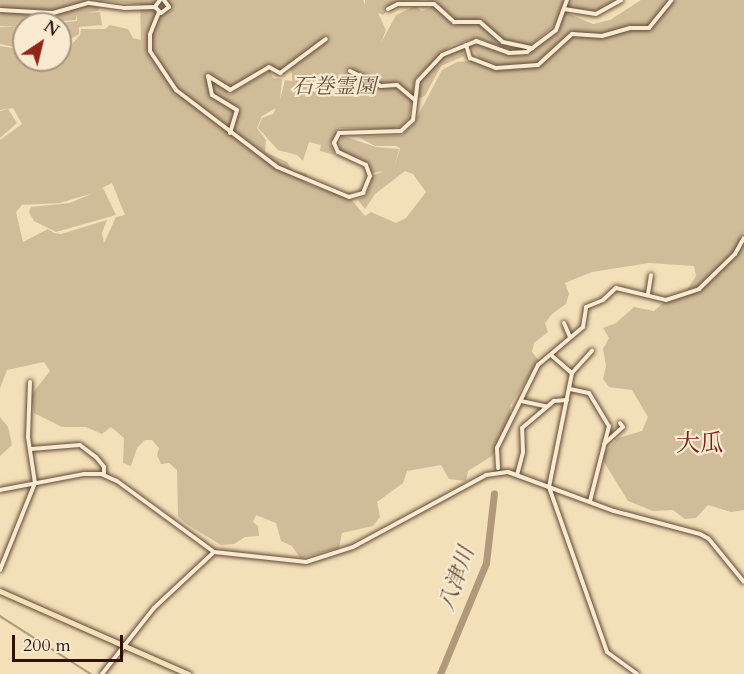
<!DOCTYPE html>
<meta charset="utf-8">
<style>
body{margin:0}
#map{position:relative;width:744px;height:674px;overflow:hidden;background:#f3dfb8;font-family:Cardo,"Noto Serif JP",serif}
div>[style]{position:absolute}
.green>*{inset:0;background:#d1bc9a}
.stream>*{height:1.5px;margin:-0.75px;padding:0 0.75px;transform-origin:0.75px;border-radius:0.75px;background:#b0997b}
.river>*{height:7px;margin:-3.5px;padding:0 3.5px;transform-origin:3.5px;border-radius:3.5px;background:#b0997b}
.roads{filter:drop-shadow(0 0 2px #5e4532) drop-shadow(0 0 2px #5e4532)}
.minor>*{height:4px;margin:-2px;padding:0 2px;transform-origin:2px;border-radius:2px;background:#f7ead1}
.highway>*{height:5px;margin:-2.5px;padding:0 2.5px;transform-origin:2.5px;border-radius:2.5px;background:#f3dfb8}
span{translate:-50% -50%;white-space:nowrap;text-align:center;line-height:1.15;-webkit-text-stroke:4.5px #f7ead1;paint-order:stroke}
.park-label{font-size:21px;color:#664e39;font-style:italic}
.water-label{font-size:22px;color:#614834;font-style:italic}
.quarter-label{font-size:24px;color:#7a1f14}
.north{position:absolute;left:12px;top:12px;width:60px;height:60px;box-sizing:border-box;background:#f7ead1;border:2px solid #a6947f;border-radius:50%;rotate:35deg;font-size:16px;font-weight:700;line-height:24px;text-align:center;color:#2d1205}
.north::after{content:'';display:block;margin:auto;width:21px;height:27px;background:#8f2418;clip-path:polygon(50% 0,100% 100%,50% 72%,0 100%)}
.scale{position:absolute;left:12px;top:635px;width:111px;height:27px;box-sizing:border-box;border:3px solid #2d1205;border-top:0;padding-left:8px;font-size:18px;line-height:21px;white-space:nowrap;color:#2d1205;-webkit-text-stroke:4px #f7ead1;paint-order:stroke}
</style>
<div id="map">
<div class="green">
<div style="clip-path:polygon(evenodd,0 0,363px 0,365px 5px,365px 0,424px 0,394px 3px,383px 15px,378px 13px,386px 30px,381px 43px,396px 15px,415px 6px,422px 11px,435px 6px,454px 25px,484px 21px,484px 17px,483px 21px,453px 20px,440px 5px,427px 0,616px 0,593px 13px,568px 8px,567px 13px,593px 24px,610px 20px,641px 0,744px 0,744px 510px,731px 512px,708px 505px,696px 518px,685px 519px,673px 510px,653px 511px,628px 501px,601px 457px,618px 438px,642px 431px,648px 417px,632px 390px,609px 387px,603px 379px,606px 366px,603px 349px,609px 338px,603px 328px,616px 323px,634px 307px,654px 311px,664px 302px,683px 296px,696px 276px,694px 266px,649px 263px,592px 272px,565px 283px,569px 294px,566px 304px,552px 314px,545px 323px,548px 332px,534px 343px,532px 352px,539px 361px,510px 406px,511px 418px,492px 456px,468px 471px,466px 481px,449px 479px,441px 465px,407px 471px,403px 483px,377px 502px,380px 517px,373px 526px,342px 533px,339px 548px,300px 558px,292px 546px,281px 541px,276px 523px,256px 515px,253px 522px,258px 526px,259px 536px,245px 537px,234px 544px,221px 545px,185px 523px,178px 516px,177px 470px,169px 463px,161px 464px,157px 455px,159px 448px,152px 440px,145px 440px,137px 448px,131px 466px,123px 463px,124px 438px,111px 427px,102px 434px,86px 427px,62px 427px,34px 413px,31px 395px,50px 371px,44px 362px,7px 370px,0 388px,0 140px,22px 124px,13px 108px,0 110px,0 46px,24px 50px,24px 60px,60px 60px,60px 48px,72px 44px,80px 35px,81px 29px,105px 29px,110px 25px,128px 29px,133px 38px,141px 40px,140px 4px,103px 1px,98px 11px,87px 13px,100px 12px,102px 25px,79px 27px,79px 34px,60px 46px,60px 24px,49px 24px,77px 21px,77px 14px,76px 20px,24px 24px,24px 49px,0 44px,0 27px,18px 26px,0 26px,0 0,556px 24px,561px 25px,558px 30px,522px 56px,479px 44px,471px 46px,480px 60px,457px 62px,442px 70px,413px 125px,402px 135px,359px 137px,375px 146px,396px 146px,400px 148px,394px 169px,399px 149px,376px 147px,343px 136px,338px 151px,362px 160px,372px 173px,385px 171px,373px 175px,367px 194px,358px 200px,365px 209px,375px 194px,405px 171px,413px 174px,426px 192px,406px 218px,396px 223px,371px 212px,365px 216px,351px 199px,306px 183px,307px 174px,292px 170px,287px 162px,265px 152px,266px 140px,257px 128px,262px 116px,276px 108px,273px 114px,262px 118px,258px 128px,278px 150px,297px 155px,303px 161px,309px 142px,321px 145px,320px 151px,335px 155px,330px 144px,339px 128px,391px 129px,404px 125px,409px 117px,416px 78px,451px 45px,478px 38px,509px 50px,526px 49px,556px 24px,0 0,270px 68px,280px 75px,289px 68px,292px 73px,292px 81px,285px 80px,280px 100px,282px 79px,273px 78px,270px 70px,230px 94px,227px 93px,270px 68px,0 0,112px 183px,125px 215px,116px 217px,104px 243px,102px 233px,107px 220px,61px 234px,54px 233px,48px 229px,23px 242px,16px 212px,22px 205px,60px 203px,93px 193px,70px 203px,31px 207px,29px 212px,34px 221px,56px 232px,116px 215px,103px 188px,98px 190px,112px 183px)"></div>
<div style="clip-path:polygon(462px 48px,464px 56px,441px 66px,425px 96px,417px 99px,419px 82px,437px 61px)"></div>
<div style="clip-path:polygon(8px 109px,17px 123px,0 138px,0 111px)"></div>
<div style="clip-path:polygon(0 417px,8px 427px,12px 445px,0 456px)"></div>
</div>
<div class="stream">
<div style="left:0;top:616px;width:108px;rotate:32.5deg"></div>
</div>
<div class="river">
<div style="left:440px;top:674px;width:120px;rotate:-67.5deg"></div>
<div style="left:486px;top:563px;width:70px;rotate:-83.5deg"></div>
</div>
<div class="roads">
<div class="minor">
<div style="left:160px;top:0;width:9px;rotate:126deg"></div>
<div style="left:155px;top:7px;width:8px;rotate:45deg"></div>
<div style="left:161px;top:13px;width:10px;rotate:-37deg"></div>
<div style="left:169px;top:7px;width:9px;rotate:-126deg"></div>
<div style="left:388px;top:9px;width:11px;rotate:-27deg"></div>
<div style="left:398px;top:4px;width:36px"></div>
<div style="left:434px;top:4px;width:27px;rotate:42deg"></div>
<div style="left:454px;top:22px;width:26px"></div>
<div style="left:480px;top:22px;width:30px;rotate:41deg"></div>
<div style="left:503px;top:42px;width:30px;rotate:12deg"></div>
<div style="left:564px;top:9px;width:32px;rotate:9deg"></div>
<div style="left:596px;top:14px;width:29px;rotate:-29deg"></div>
<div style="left:0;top:10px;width:53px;rotate:3.2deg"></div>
<div style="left:53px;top:13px;width:37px;rotate:-16deg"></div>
<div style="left:89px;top:3px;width:35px;rotate:8deg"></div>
<div style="left:124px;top:8px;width:31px;rotate:-2deg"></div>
<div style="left:159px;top:12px;width:24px;rotate:112deg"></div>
<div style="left:150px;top:34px;width:17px;rotate:90deg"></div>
<div style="left:150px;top:51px;width:47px;rotate:56.3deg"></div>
<div style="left:176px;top:90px;width:127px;rotate:37.3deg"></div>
<div style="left:277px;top:167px;width:78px;rotate:22.6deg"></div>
<div style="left:349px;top:197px;width:15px;rotate:-16deg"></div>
<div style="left:363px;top:193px;width:18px;rotate:-68deg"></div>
<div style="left:370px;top:176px;width:12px;rotate:-110deg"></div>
<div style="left:366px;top:165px;width:31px;rotate:-155deg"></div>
<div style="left:338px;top:152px;width:10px;rotate:-114deg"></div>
<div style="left:334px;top:143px;width:11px;rotate:-63deg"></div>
<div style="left:339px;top:133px;width:62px;rotate:-1.8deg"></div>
<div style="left:401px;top:131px;width:16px;rotate:-43deg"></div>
<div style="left:413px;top:120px;width:39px;rotate:-83deg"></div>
<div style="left:418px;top:81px;width:35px;rotate:-47deg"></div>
<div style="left:442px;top:55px;width:37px;rotate:-22deg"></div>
<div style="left:476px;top:41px;width:35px;rotate:20deg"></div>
<div style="left:509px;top:53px;width:18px;rotate:-3deg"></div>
<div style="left:527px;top:52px;width:36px;rotate:-37deg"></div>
<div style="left:556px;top:30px;width:32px;rotate:-70deg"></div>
<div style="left:466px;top:45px;width:14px;rotate:73deg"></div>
<div style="left:470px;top:58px;width:28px;rotate:21deg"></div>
<div style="left:496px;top:68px;width:42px;rotate:-4.1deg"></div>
<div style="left:538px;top:65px;width:46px;rotate:-42.4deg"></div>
<div style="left:572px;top:34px;width:30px;rotate:4deg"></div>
<div style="left:602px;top:36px;width:29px;rotate:-16deg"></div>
<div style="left:630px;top:28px;width:19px"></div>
<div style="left:649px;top:28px;width:36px;rotate:-51deg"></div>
<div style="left:350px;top:71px;width:34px;rotate:26deg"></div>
<div style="left:381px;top:86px;width:16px;rotate:-4deg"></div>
<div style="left:397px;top:85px;width:23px;rotate:40deg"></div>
<div style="left:230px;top:133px;width:24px;rotate:-73deg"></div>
<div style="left:237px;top:110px;width:29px;rotate:-149deg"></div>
<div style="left:212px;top:95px;width:19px;rotate:-102deg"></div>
<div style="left:208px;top:76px;width:26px;rotate:32deg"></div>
<div style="left:230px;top:90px;width:45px;rotate:-30.5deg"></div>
<div style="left:269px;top:67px;width:13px;rotate:29deg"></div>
<div style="left:280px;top:73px;width:57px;rotate:-36.5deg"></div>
<div style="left:648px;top:294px;width:19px;rotate:-81deg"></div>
<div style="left:564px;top:323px;width:15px;rotate:67deg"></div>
<div style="left:551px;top:355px;width:28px;rotate:41deg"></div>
<div style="left:572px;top:373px;width:116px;rotate:101.4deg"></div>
<div style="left:549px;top:487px;width:175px;rotate:70.6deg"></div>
<div style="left:607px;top:652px;width:37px;rotate:36deg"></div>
<div style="left:572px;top:373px;width:30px;rotate:-48deg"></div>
<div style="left:570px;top:389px;width:19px;rotate:12deg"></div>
<div style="left:589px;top:393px;width:39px;rotate:59deg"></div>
<div style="left:609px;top:426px;width:77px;rotate:104.2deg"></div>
<div style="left:521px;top:401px;width:25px;rotate:12deg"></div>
<div style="left:604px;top:444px;width:25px;rotate:-42deg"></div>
<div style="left:623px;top:427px;width:5px;rotate:-127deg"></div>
<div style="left:31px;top:449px;width:49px;rotate:-4.7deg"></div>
<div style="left:80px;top:445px;width:20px;rotate:37deg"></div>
<div style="left:96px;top:457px;width:13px;rotate:51deg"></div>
<div style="left:104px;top:467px;width:8px;rotate:90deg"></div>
<div style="left:498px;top:468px;width:20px;rotate:-93deg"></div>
<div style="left:497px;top:448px;width:93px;rotate:-63.7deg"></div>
<div style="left:538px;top:365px;width:59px;rotate:-40.2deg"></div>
<div style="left:583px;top:327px;width:20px;rotate:-81deg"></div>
<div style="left:586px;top:307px;width:18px;rotate:-22deg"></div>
<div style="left:603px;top:300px;width:18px;rotate:-43deg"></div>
<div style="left:616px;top:288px;width:51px;rotate:13.5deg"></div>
<div style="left:666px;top:300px;width:35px;rotate:-18deg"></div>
<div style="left:699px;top:289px;width:50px;rotate:-44.2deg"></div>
<div style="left:735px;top:254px;width:18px;rotate:-61deg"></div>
<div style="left:517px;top:475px;width:24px;rotate:-75deg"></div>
<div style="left:523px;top:452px;width:24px;rotate:-92deg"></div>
<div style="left:522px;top:428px;width:42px;rotate:-40.2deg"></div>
<div style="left:554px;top:401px;width:13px;rotate:-4deg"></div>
<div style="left:0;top:490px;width:86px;rotate:-10.8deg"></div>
<div style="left:84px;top:474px;width:17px"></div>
<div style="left:101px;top:474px;width:17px;rotate:24deg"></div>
<div style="left:117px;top:481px;width:120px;rotate:36.2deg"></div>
<div style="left:214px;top:552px;width:93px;rotate:6.2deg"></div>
<div style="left:306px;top:562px;width:49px;rotate:-17.7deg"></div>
<div style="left:353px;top:547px;width:151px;rotate:-28.4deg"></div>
<div style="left:486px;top:475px;width:22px;rotate:-8deg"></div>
<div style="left:508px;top:472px;width:113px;rotate:20.2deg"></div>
<div style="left:614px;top:511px;width:89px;rotate:15deg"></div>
<div style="left:700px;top:534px;width:10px;rotate:29deg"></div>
<div style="left:709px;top:539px;width:55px;rotate:50.9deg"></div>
<div style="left:0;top:570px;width:94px;rotate:-68.1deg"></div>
<div style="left:35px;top:483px;width:47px;rotate:-98.7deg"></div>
<div style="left:28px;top:437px;width:55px;rotate:-87.9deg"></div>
<div style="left:102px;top:674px;width:84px;rotate:-51.8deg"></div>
<div style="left:154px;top:608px;width:82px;rotate:-43deg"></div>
</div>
<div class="highway">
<div style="left:0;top:591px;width:206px;rotate:23.8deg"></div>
</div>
</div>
<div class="park-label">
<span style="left:334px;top:87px">石巻霊園</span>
</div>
<div class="water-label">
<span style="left:457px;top:579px;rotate:-71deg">八津川</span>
</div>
<div class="quarter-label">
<span style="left:700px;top:444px">大瓜</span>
</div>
<div class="north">N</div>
<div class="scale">200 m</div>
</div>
